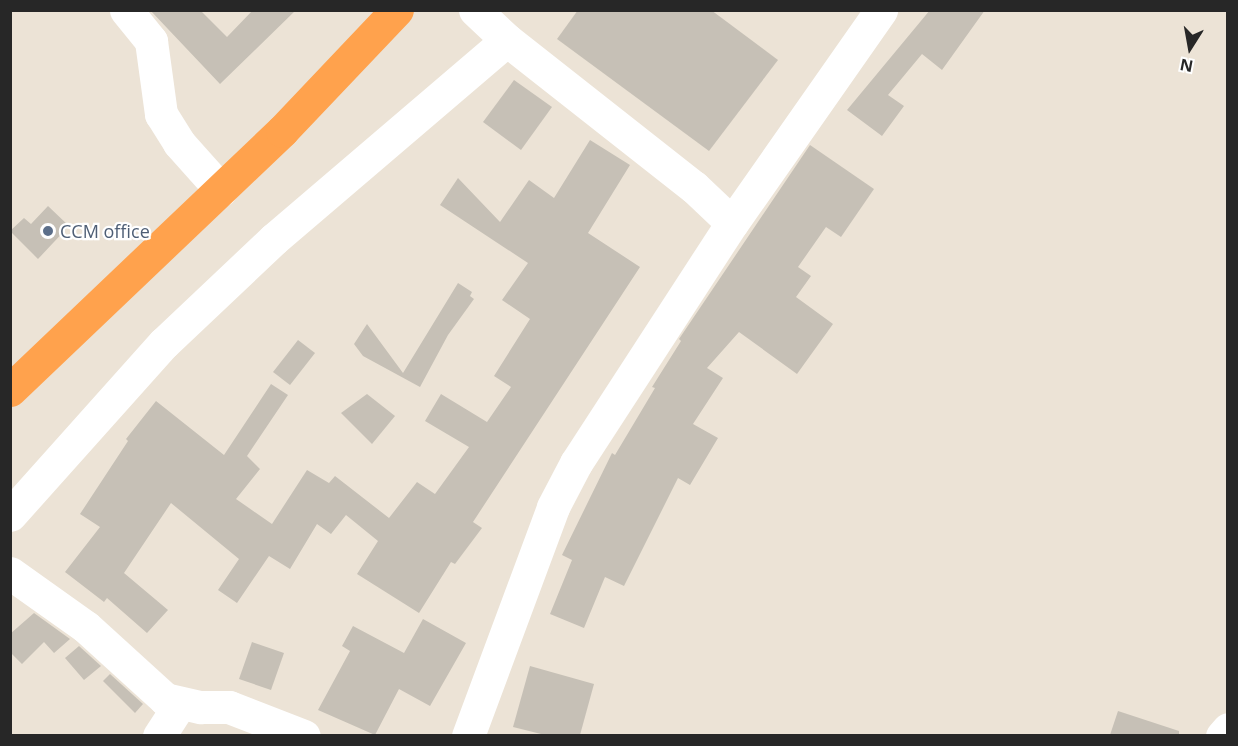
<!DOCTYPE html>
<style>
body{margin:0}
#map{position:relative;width:1238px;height:746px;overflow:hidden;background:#ece3d6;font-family:"Open Sans",sans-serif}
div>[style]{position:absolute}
.building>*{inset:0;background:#c6c0b6}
.minor>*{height:33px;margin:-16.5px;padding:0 16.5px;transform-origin:16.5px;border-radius:16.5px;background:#fff}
.highway>*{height:33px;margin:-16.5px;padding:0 16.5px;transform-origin:16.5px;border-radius:16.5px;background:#ffa24d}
.dots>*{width:16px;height:16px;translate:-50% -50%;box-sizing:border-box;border:3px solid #fff;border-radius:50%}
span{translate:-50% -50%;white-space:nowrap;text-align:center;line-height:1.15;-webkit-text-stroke:4.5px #fff;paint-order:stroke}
.service-label{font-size:18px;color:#4e5e75}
.left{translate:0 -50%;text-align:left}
.frame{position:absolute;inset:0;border:12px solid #272727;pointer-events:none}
.north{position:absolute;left:1160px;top:18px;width:60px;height:60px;-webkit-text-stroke:4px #fff;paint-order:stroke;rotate:191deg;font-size:16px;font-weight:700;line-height:24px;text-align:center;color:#272727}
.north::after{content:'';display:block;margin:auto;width:21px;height:27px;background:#272727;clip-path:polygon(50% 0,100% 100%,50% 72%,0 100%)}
</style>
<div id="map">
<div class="building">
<div style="clip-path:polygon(150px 10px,200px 10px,227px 37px,253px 10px,296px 10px,220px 84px)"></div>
<div style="clip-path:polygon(578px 10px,711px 10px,778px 60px,709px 151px,557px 39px)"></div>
<div style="clip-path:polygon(930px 10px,985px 10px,942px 70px,922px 54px,888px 95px,904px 106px,882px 136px,847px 110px)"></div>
<div style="clip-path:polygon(514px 80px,552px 107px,521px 150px,483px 122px)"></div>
<div style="clip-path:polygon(590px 140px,630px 165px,588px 233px,640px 267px,473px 522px,482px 528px,455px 564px,451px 562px,419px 613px,357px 574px,378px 541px,346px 515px,331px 534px,317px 524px,290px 569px,269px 556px,237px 603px,218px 590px,239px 559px,171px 503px,124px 573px,168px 610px,147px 633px,107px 598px,104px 602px,65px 572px,100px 527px,80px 514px,128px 441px,126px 439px,156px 401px,224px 455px,271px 384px,288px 395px,247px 456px,260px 469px,236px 499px,272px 524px,307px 470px,329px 483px,335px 476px,389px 518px,417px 482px,435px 494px,469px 447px,425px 421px,441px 394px,487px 422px,511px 387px,494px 376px,530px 319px,502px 300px,528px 263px,440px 205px,458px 178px,500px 222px,529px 180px,554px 198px)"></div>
<div style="clip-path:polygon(810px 145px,874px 189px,841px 237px,826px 227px,798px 267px,811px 276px,796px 297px,833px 324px,797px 374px,739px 332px,707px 368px,723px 378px,693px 424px,718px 438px,690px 485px,678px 478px,624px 586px,605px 577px,584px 628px,550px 614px,572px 560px,562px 555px,612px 453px,615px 455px,655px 388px,652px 387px,681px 341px,679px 339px)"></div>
<div style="clip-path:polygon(48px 206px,69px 226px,38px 259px,10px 231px,24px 218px,31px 224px)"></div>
<div style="clip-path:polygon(458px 283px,472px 292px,470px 296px,474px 299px,448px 335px,420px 387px,363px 356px,354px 344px,367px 324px,403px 373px)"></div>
<div style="clip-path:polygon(298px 340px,315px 353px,290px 385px,273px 372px)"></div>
<div style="clip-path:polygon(367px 394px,395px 416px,372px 444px,341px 413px)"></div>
<div style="clip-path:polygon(34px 613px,70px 639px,54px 653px,44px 642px,22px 664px,10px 652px,10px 634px)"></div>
<div style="clip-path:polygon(423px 619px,466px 643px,430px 706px,399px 689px,375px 735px,318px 710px,350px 651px,342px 646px,353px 626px,404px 653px)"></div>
<div style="clip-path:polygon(252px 642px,284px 653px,271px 690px,239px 679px)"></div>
<div style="clip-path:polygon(79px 646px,101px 666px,84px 680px,65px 658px)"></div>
<div style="clip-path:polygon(530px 666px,594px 684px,580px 735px,545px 735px,513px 727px)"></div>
<div style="clip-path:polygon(110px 674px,143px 704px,135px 713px,103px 681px)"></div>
<div style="clip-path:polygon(1118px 711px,1179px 731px,1179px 735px,1110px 735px)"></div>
</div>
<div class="minor">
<div style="left:126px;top:10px;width:40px;rotate:51deg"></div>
<div style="left:151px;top:41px;width:74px;rotate:82.2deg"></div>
<div style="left:161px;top:114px;width:34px;rotate:58deg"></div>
<div style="left:179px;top:143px;width:63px;rotate:48.2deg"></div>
<div style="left:475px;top:10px;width:44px;rotate:43.2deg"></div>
<div style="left:507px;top:40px;width:238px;rotate:38.2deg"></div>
<div style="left:694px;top:187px;width:52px;rotate:43.5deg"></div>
<div style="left:10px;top:515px;width:231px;rotate:-48.2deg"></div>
<div style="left:164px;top:343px;width:151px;rotate:-43.4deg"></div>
<div style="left:274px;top:239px;width:306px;rotate:-40.5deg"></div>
<div style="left:10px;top:573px;width:93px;rotate:35.4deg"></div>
<div style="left:86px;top:627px;width:107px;rotate:42.3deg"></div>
<div style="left:165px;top:699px;width:37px;rotate:13deg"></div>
<div style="left:201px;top:707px;width:28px"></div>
<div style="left:229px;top:707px;width:80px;rotate:21.1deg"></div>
<div style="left:159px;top:736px;width:38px;rotate:-57deg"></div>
<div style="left:468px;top:736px;width:244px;rotate:-69.6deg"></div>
<div style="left:553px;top:507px;width:50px;rotate:-62.4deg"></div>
<div style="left:576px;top:463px;width:286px;rotate:-57deg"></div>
<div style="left:732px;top:223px;width:260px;rotate:-55deg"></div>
<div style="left:1222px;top:736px;width:9px;rotate:-49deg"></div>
</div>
<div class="highway">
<div style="left:10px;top:390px;width:376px;rotate:-43.6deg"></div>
<div style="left:282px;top:131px;width:167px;rotate:-46.5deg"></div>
</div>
<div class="dots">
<div style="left:48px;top:231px;background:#5c6f8a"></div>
</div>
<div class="service-label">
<span class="left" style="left:60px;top:231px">CCM office</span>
</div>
<div class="frame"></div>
<div class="north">N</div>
</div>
